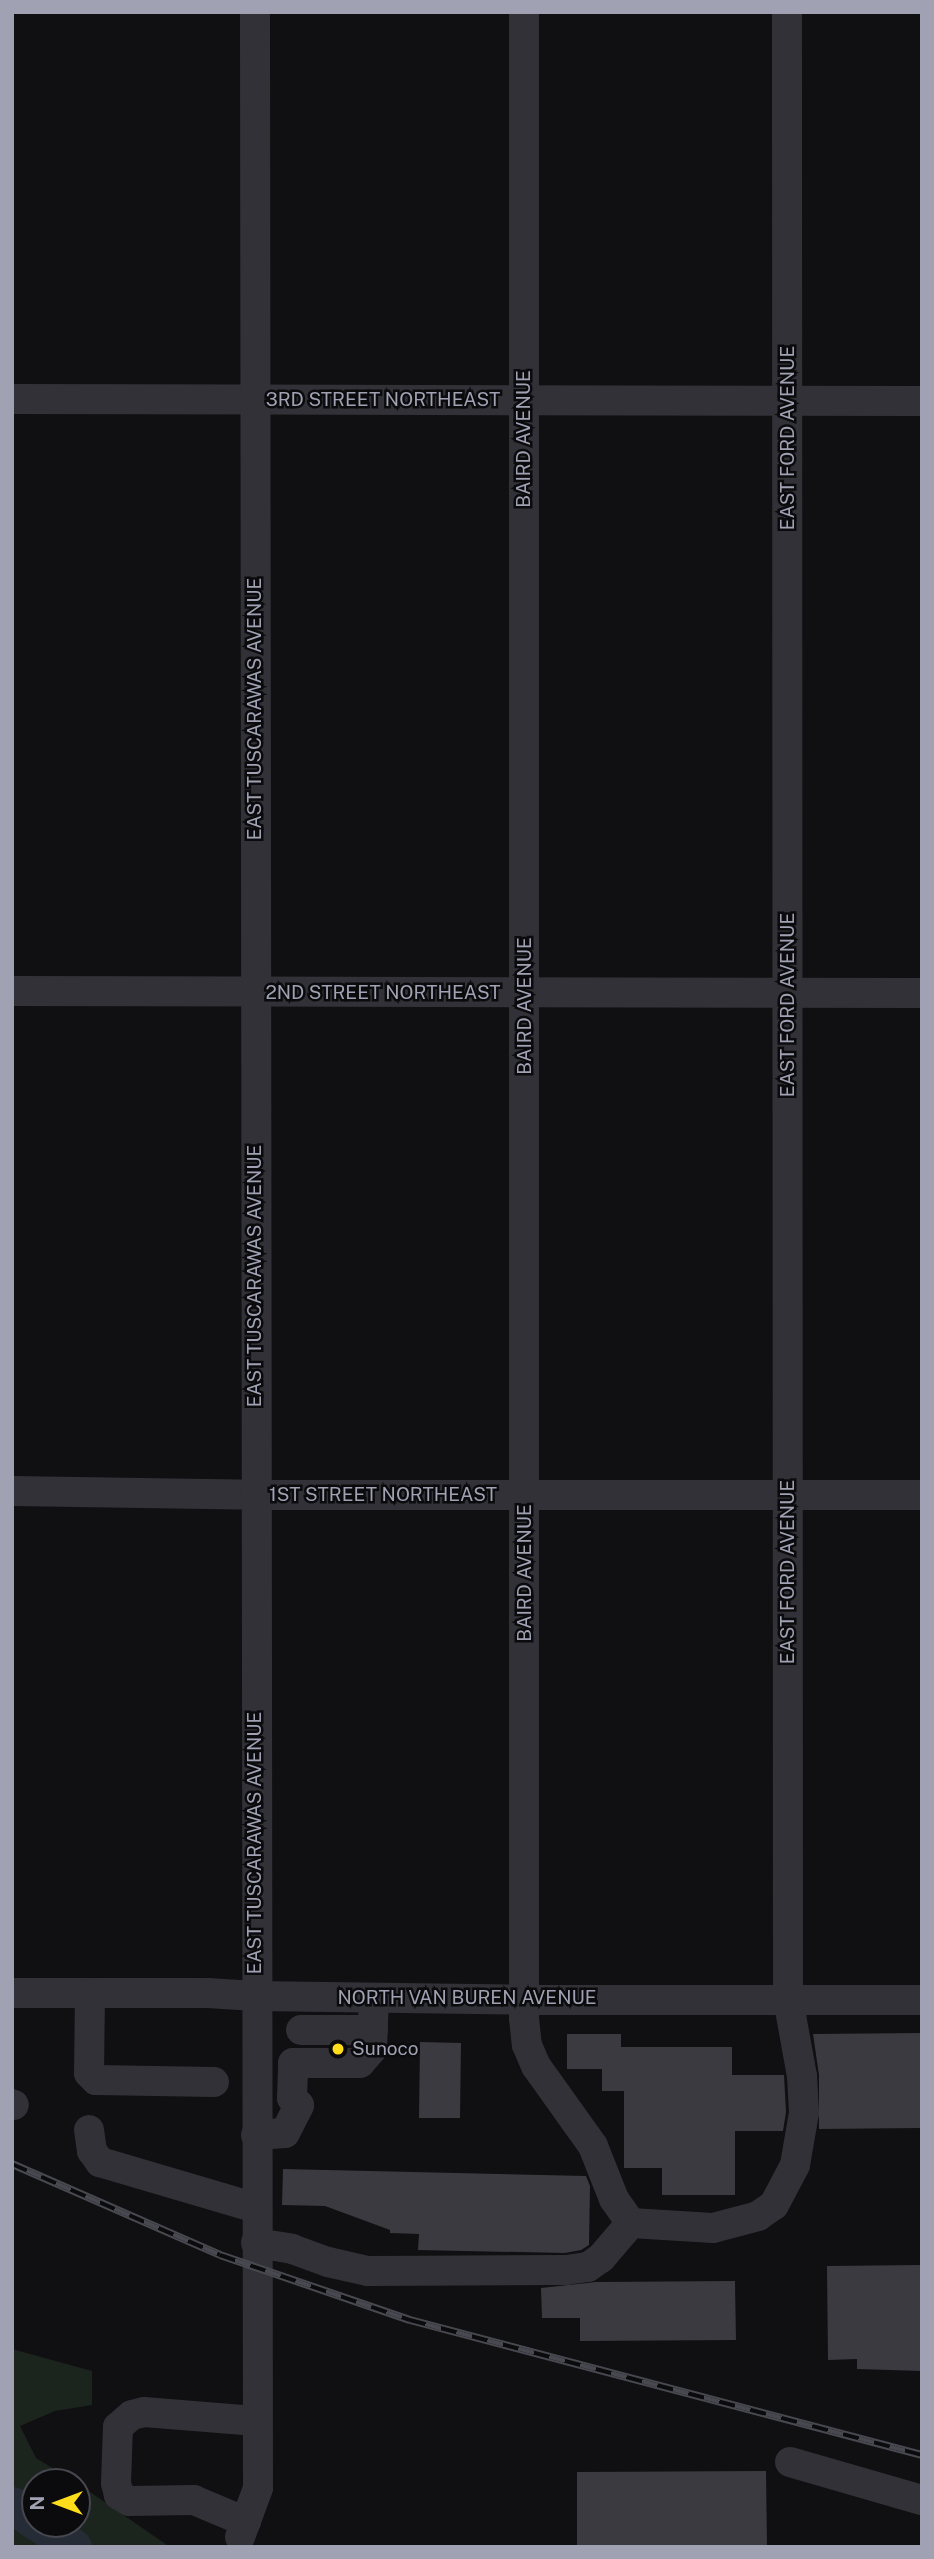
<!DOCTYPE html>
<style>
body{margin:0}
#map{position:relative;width:934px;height:2559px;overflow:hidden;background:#101012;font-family:"Public Sans",sans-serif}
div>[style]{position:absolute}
.green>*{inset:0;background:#1c241e}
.river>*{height:37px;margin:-18.5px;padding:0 18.5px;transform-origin:18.5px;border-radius:18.5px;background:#262c36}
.building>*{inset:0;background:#3a3a40}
.minor>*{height:30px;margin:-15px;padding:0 15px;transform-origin:15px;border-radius:15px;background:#313137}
.rail>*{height:8px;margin-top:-4px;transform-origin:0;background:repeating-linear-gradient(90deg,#0b0b0d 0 16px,#484850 0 32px);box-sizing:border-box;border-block:2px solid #484850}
.dots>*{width:19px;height:19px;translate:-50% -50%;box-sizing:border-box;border:4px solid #0b0b0d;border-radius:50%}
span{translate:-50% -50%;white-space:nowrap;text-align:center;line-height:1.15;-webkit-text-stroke:5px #0b0b0d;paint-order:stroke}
.street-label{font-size:19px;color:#a0a2b4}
.poi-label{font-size:19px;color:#a0a2b4}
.left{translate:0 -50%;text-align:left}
.frame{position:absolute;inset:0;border:14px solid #a0a2b4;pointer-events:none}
.north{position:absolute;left:21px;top:2468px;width:70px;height:70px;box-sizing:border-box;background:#0b0b0d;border:2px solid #474750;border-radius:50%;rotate:270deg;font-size:19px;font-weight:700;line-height:28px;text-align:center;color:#a0a2b4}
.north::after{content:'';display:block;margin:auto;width:24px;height:32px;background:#ffdd1b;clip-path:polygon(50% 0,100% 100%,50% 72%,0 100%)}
</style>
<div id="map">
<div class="green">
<div style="clip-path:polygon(12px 2349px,92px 2371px,92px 2405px,55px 2411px,20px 2426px,36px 2458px,75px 2482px,35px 2482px,35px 2524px,77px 2524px,77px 2483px,170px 2547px,12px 2547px)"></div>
</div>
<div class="river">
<div style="left:12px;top:2505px;width:28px;rotate:35deg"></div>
<div style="left:40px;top:2524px;width:40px;rotate:34.9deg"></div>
</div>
<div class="building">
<div style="clip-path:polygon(922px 2033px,922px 2128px,819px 2129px,819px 2075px,813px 2034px)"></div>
<div style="clip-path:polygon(567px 2034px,621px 2034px,621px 2047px,732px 2047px,732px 2075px,784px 2075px,786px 2112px,783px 2131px,735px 2131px,735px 2195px,662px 2195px,662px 2168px,624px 2168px,624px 2091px,602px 2091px,602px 2069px,567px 2069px)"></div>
<div style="clip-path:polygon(420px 2042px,461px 2043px,460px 2118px,419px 2118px)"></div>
<div style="clip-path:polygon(283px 2169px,586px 2176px,590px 2186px,589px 2245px,581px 2250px,565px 2253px,418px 2250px,419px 2234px,390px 2233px,390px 2230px,325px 2206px,282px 2205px)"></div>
<div style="clip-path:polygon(922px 2265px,922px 2371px,857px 2369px,857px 2359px,828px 2360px,827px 2266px)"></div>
<div style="clip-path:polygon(735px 2281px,736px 2340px,580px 2341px,580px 2318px,542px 2318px,541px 2288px,596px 2282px)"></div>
<div style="clip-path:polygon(766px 2471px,767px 2547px,577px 2547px,577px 2472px)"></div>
</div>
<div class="minor">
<div style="left:524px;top:12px;width:2006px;rotate:90deg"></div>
<div style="left:524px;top:2018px;width:27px;rotate:84deg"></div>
<div style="left:527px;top:2045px;width:23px;rotate:67deg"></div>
<div style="left:536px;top:2066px;width:98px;rotate:54.5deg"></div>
<div style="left:593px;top:2146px;width:57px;rotate:68.4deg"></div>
<div style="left:614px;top:2199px;width:29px;rotate:55deg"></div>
<div style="left:631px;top:2223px;width:82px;rotate:3.5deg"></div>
<div style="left:713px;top:2228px;width:47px;rotate:-14.9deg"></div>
<div style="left:758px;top:2216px;width:19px;rotate:-35deg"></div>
<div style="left:774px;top:2205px;width:45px;rotate:-62.3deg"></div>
<div style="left:795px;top:2165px;width:53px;rotate:-80.2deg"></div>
<div style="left:804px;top:2113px;width:37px;rotate:-93deg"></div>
<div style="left:802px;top:2076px;width:78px;rotate:-100.3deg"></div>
<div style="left:788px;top:1999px;width:1987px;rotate:-90.03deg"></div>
<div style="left:12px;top:399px;width:910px;rotate:0.13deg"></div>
<div style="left:12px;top:991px;width:910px;rotate:0.13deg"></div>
<div style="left:12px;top:1491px;width:243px;rotate:0.9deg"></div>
<div style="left:255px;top:1495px;width:667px"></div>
<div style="left:12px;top:1993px;width:196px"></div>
<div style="left:208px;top:1993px;width:47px;rotate:3.7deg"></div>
<div style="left:255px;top:1996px;width:270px;rotate:0.8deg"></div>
<div style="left:525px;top:2000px;width:397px"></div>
<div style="left:90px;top:1993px;width:80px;rotate:90.7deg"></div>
<div style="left:89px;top:2073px;width:10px;rotate:45deg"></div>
<div style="left:96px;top:2080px;width:118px;rotate:1deg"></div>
<div style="left:301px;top:2030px;width:72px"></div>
<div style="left:12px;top:2104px;width:2px;rotate:27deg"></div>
<div style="left:89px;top:2130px;width:21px;rotate:82deg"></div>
<div style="left:92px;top:2151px;width:14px;rotate:54deg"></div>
<div style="left:100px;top:2162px;width:163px;rotate:16.4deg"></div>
<div style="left:256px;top:2135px;width:29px;rotate:-4deg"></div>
<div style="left:285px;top:2133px;width:31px;rotate:-63deg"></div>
<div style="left:299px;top:2105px;width:10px;rotate:-135deg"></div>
<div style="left:292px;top:2098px;width:35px;rotate:-88deg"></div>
<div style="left:293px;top:2063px;width:67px"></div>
<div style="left:360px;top:2063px;width:18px;rotate:-49deg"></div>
<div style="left:372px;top:2049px;width:51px;rotate:-87.8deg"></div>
<div style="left:256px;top:2243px;width:36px;rotate:9deg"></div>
<div style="left:292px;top:2249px;width:38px;rotate:20deg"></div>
<div style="left:328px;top:2262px;width:41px;rotate:12.7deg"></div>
<div style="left:368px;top:2271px;width:198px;rotate:-0.3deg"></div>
<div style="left:566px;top:2270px;width:22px;rotate:-8deg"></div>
<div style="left:588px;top:2267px;width:16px;rotate:-35deg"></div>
<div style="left:601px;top:2258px;width:46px;rotate:-49.4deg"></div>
<div style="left:790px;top:2462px;width:137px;rotate:16.1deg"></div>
<div style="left:246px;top:2522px;width:56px;rotate:-157.1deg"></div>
<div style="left:194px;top:2500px;width:65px;rotate:179.1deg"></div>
<div style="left:129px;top:2501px;width:12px;rotate:-149deg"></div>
<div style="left:119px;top:2495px;width:12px;rotate:-104deg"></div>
<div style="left:116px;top:2483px;width:56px;rotate:-88deg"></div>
<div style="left:118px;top:2427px;width:18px;rotate:-41deg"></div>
<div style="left:132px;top:2415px;width:12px;rotate:-14deg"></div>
<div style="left:144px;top:2412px;width:113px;rotate:4.6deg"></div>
<div style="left:240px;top:2537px;width:52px;rotate:-69.8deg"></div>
<div style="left:258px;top:2488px;width:2476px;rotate:-90.07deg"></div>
</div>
<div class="rail">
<div style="left:12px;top:2164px;width:227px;rotate:23.6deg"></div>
<div style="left:220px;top:2255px;width:201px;rotate:18.9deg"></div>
<div style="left:410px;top:2320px;width:529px;rotate:14.77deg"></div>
</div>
<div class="dots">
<div style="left:338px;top:2049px;background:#ffdd1b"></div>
</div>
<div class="street-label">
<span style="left:383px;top:400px">3RD STREET NORTHEAST</span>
<span style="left:788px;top:438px;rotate:-90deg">EAST FORD AVENUE</span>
<span style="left:524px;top:439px;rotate:-90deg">BAIRD AVENUE</span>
<span style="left:255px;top:709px;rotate:-90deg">EAST TUSCARAWAS AVENUE</span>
<span style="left:383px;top:993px">2ND STREET NORTHEAST</span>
<span style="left:788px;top:1005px;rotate:-90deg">EAST FORD AVENUE</span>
<span style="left:525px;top:1006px;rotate:-90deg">BAIRD AVENUE</span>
<span style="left:255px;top:1276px;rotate:-90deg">EAST TUSCARAWAS AVENUE</span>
<span style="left:383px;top:1495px">1ST STREET NORTHEAST</span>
<span style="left:788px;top:1572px;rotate:-90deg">EAST FORD AVENUE</span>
<span style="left:525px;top:1573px;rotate:-90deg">BAIRD AVENUE</span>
<span style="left:255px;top:1843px;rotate:-90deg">EAST TUSCARAWAS AVENUE</span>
<span style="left:467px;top:1998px">NORTH VAN BUREN AVENUE</span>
</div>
<div class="poi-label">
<span class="left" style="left:352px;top:2049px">Sunoco</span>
</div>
<div class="frame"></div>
<div class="north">N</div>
</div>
